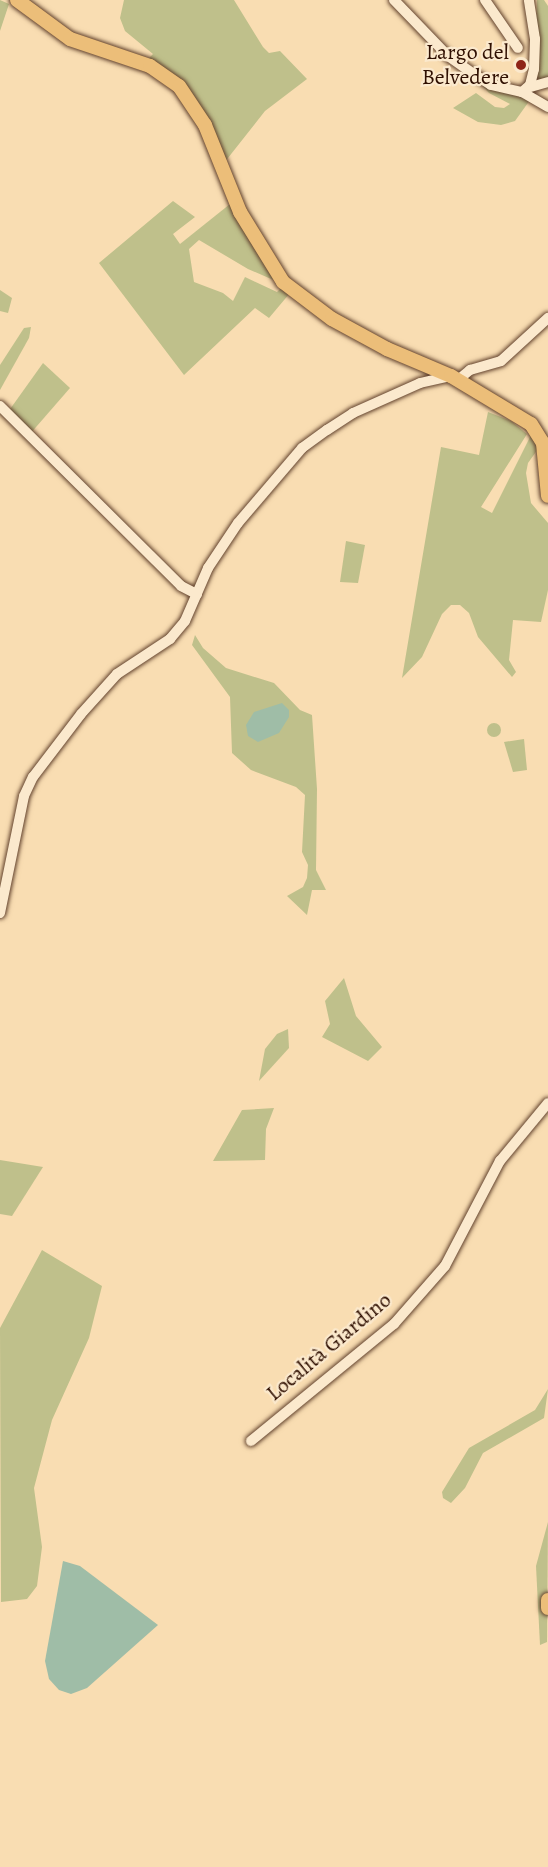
<!DOCTYPE html>
<meta charset="utf-8">
<style>
body{margin:0}
#map{position:relative;width:548px;height:1867px;overflow:hidden;background:#f9ddb2;font-family:Alegreya,serif}
div>[style]{position:absolute}
.green>*{inset:0;background:#bfc08b}
.round{border-radius:50%}
.water>*{inset:0;background:#9fbda7}
.roads{filter:drop-shadow(0 0 2px #62422d) drop-shadow(0 0 2px #62422d)}
.minor>*{height:10px;margin:-5px;padding:0 5px;transform-origin:5px;border-radius:5px;background:#fbe9cd}
.major>*{height:14px;margin:-7px;padding:0 7px;transform-origin:7px;border-radius:7px;background:#ecbe79}
.dots>*{width:16px;height:16px;translate:-50% -50%;box-sizing:border-box;border:3px solid #fbe9cd;border-radius:50%}
span{translate:-50% -50%;white-space:nowrap;text-align:center;line-height:1.15;-webkit-text-stroke:4.5px #fbe9cd;paint-order:stroke}
.poi-label{font-size:22px;color:#2f0f01}
.right{translate:-100% -50%;text-align:right}
.street-label{font-size:22px;color:#2f0f01}
</style>
<div id="map">
<div class="green">
<div style="clip-path:polygon(0 0,9px 4px,0 31px)"></div>
<div style="clip-path:polygon(124px 0,234px 0,263px 47px,269px 53px,280px 51px,307px 79px,265px 111px,224px 163px,212px 137px,148px 59px,153px 54px,125px 31px,120px 18px)"></div>
<div style="clip-path:polygon(537px 0,544px 0,548px 6px,548px 79px,534px 84px)"></div>
<div style="clip-path:polygon(476px 79px,530px 100px,515px 121px,501px 125px,478px 122px,453px 108px,476px 93px,495px 107px,504px 108px,510px 104px,489px 93px)"></div>
<div style="clip-path:polygon(218px 173px,278px 282px,248px 269px,199px 240px,189px 249px,194px 282px,223px 293px,233px 301px,245px 277px,277px 292px,283px 286px,290px 293px,269px 318px,255px 308px,184px 375px,99px 263px,173px 201px,195px 217px,173px 234px,180px 244px,230px 204px)"></div>
<div style="clip-path:polygon(0 290px,12px 298px,8px 313px,0 311px)"></div>
<div style="clip-path:polygon(31px 327px,29px 338px,0 390px,0 365px,24px 328px)"></div>
<div style="clip-path:polygon(43px 363px,70px 388px,30px 434px,8px 412px)"></div>
<div style="clip-path:polygon(488px 412px,511px 421px,527px 434px,481px 507px,492px 513px,531px 435px,538px 449px,528px 463px,526px 473px,531px 503px,548px 523px,548px 590px,541px 622px,513px 620px,509px 660px,516px 672px,512px 677px,478px 637px,469px 613px,460px 605px,451px 605px,442px 614px,422px 657px,402px 678px,441px 447px,479px 455px)"></div>
<div style="clip-path:polygon(346px 541px,365px 545px,358px 583px,340px 582px)"></div>
<div style="clip-path:polygon(195px 635px,203px 648px,226px 668px,274px 683px,300px 710px,312px 715px,317px 789px,316px 870px,326px 890px,312px 890px,307px 915px,287px 896px,303px 887px,307px 878px,308px 865px,302px 852px,305px 795px,296px 787px,251px 770px,232px 753px,230px 697px,192px 645px)"></div>
<div class="round" style="left:487px;top:723px;width:14px;height:14px"></div>
<div style="clip-path:polygon(524px 739px,527px 770px,513px 772px,504px 742px)"></div>
<div style="clip-path:polygon(344px 978px,356px 1016px,382px 1047px,368px 1061px,322px 1037px,330px 1024px,325px 1001px)"></div>
<div style="clip-path:polygon(288px 1029px,289px 1048px,259px 1081px,265px 1049px,277px 1034px)"></div>
<div style="clip-path:polygon(274px 1108px,266px 1129px,265px 1160px,213px 1161px,242px 1110px)"></div>
<div style="clip-path:polygon(0 1160px,43px 1167px,12px 1216px,0 1214px)"></div>
<div style="clip-path:polygon(42px 1250px,102px 1286px,89px 1338px,52px 1420px,34px 1488px,42px 1547px,37px 1586px,27px 1599px,1px 1602px,0 1328px)"></div>
<div style="clip-path:polygon(548px 1389px,544px 1418px,483px 1453px,465px 1488px,451px 1503px,443px 1498px,442px 1492px,469px 1448px,535px 1410px)"></div>
<div style="clip-path:polygon(548px 1522px,547px 1642px,540px 1645px,536px 1566px)"></div>
</div>
<div class="water">
<div style="clip-path:polygon(282px 703px,289px 710px,289px 717px,279px 733px,258px 742px,248px 736px,246px 725px,254px 712px)"></div>
<div style="clip-path:polygon(63px 1561px,80px 1566px,158px 1625px,87px 1688px,71px 1694px,59px 1690px,49px 1679px,45px 1661px)"></div>
</div>
<div class="roads">
<div class="minor">
<div style="left:394px;top:0;width:78px;rotate:46deg"></div>
<div style="left:448px;top:56px;width:29px;rotate:35deg"></div>
<div style="left:472px;top:73px;width:22px;rotate:32deg"></div>
<div style="left:491px;top:85px;width:32px;rotate:13deg"></div>
<div style="left:485px;top:0;width:58px;rotate:55.5deg"></div>
<div style="left:527px;top:88px;width:22px;rotate:-16deg"></div>
<div style="left:522px;top:92px;width:11px;rotate:-41deg"></div>
<div style="left:530px;top:85px;width:16px;rotate:-76deg"></div>
<div style="left:534px;top:69px;width:30px;rotate:-88deg"></div>
<div style="left:535px;top:39px;width:39px;rotate:-99deg"></div>
<div style="left:522px;top:92px;width:30px;rotate:30deg"></div>
<div style="left:458px;top:380px;width:16px;rotate:-40deg"></div>
<div style="left:470px;top:370px;width:32px;rotate:-16deg"></div>
<div style="left:501px;top:361px;width:64px;rotate:-42.5deg"></div>
<div style="left:0;top:406px;width:255px;rotate:44.8deg"></div>
<div style="left:181px;top:586px;width:18px;rotate:27deg"></div>
<div style="left:0;top:913px;width:119px;rotate:-78.4deg"></div>
<div style="left:24px;top:796px;width:21px;rotate:-65deg"></div>
<div style="left:33px;top:777px;width:79px;rotate:-52.7deg"></div>
<div style="left:81px;top:714px;width:54px;rotate:-48deg"></div>
<div style="left:117px;top:674px;width:64px;rotate:-33.4deg"></div>
<div style="left:170px;top:639px;width:23px;rotate:-50deg"></div>
<div style="left:185px;top:621px;width:58px;rotate:-66.5deg"></div>
<div style="left:208px;top:568px;width:54px;rotate:-56.3deg"></div>
<div style="left:238px;top:523px;width:99px;rotate:-49.5deg"></div>
<div style="left:302px;top:448px;width:31px;rotate:-36deg"></div>
<div style="left:327px;top:430px;width:31px;rotate:-33deg"></div>
<div style="left:353px;top:413px;width:73px;rotate:-24.1deg"></div>
<div style="left:420px;top:383px;width:32px;rotate:-13deg"></div>
<div style="left:251px;top:1441px;width:185px;rotate:-39.3deg"></div>
<div style="left:394px;top:1324px;width:77px;rotate:-48.7deg"></div>
<div style="left:445px;top:1266px;width:119px;rotate:-62.4deg"></div>
<div style="left:500px;top:1161px;width:75px;rotate:-50.4deg"></div>
</div>
<div class="major">
<div style="left:17px;top:0;width:66px;rotate:36.3deg"></div>
<div style="left:70px;top:39px;width:84px;rotate:18.6deg"></div>
<div style="left:150px;top:66px;width:35px;rotate:35deg"></div>
<div style="left:179px;top:86px;width:47px;rotate:56.3deg"></div>
<div style="left:205px;top:125px;width:94px;rotate:68.1deg"></div>
<div style="left:240px;top:212px;width:82px;rotate:58.4deg"></div>
<div style="left:283px;top:282px;width:61px;rotate:37.1deg"></div>
<div style="left:332px;top:319px;width:63px;rotate:28.6deg"></div>
<div style="left:387px;top:349px;width:69px;rotate:22.9deg"></div>
<div style="left:451px;top:376px;width:93px;rotate:31deg"></div>
<div style="left:531px;top:424px;width:22px;rotate:58deg"></div>
<div style="left:543px;top:443px;width:53px;rotate:84.6deg"></div>
<div style="left:548px;top:1600px;width:8px;rotate:90deg"></div>
</div>
</div>
<div class="dots">
<div style="left:521px;top:65px;background:#8f2418"></div>
</div>
<div class="poi-label">
<span class="right" style="left:509px;top:65px">Largo del<br>Belvedere</span>
</div>
<div class="street-label">
<span style="left:329px;top:1347px;rotate:-40deg">Località Giardino</span>
</div>
</div>
